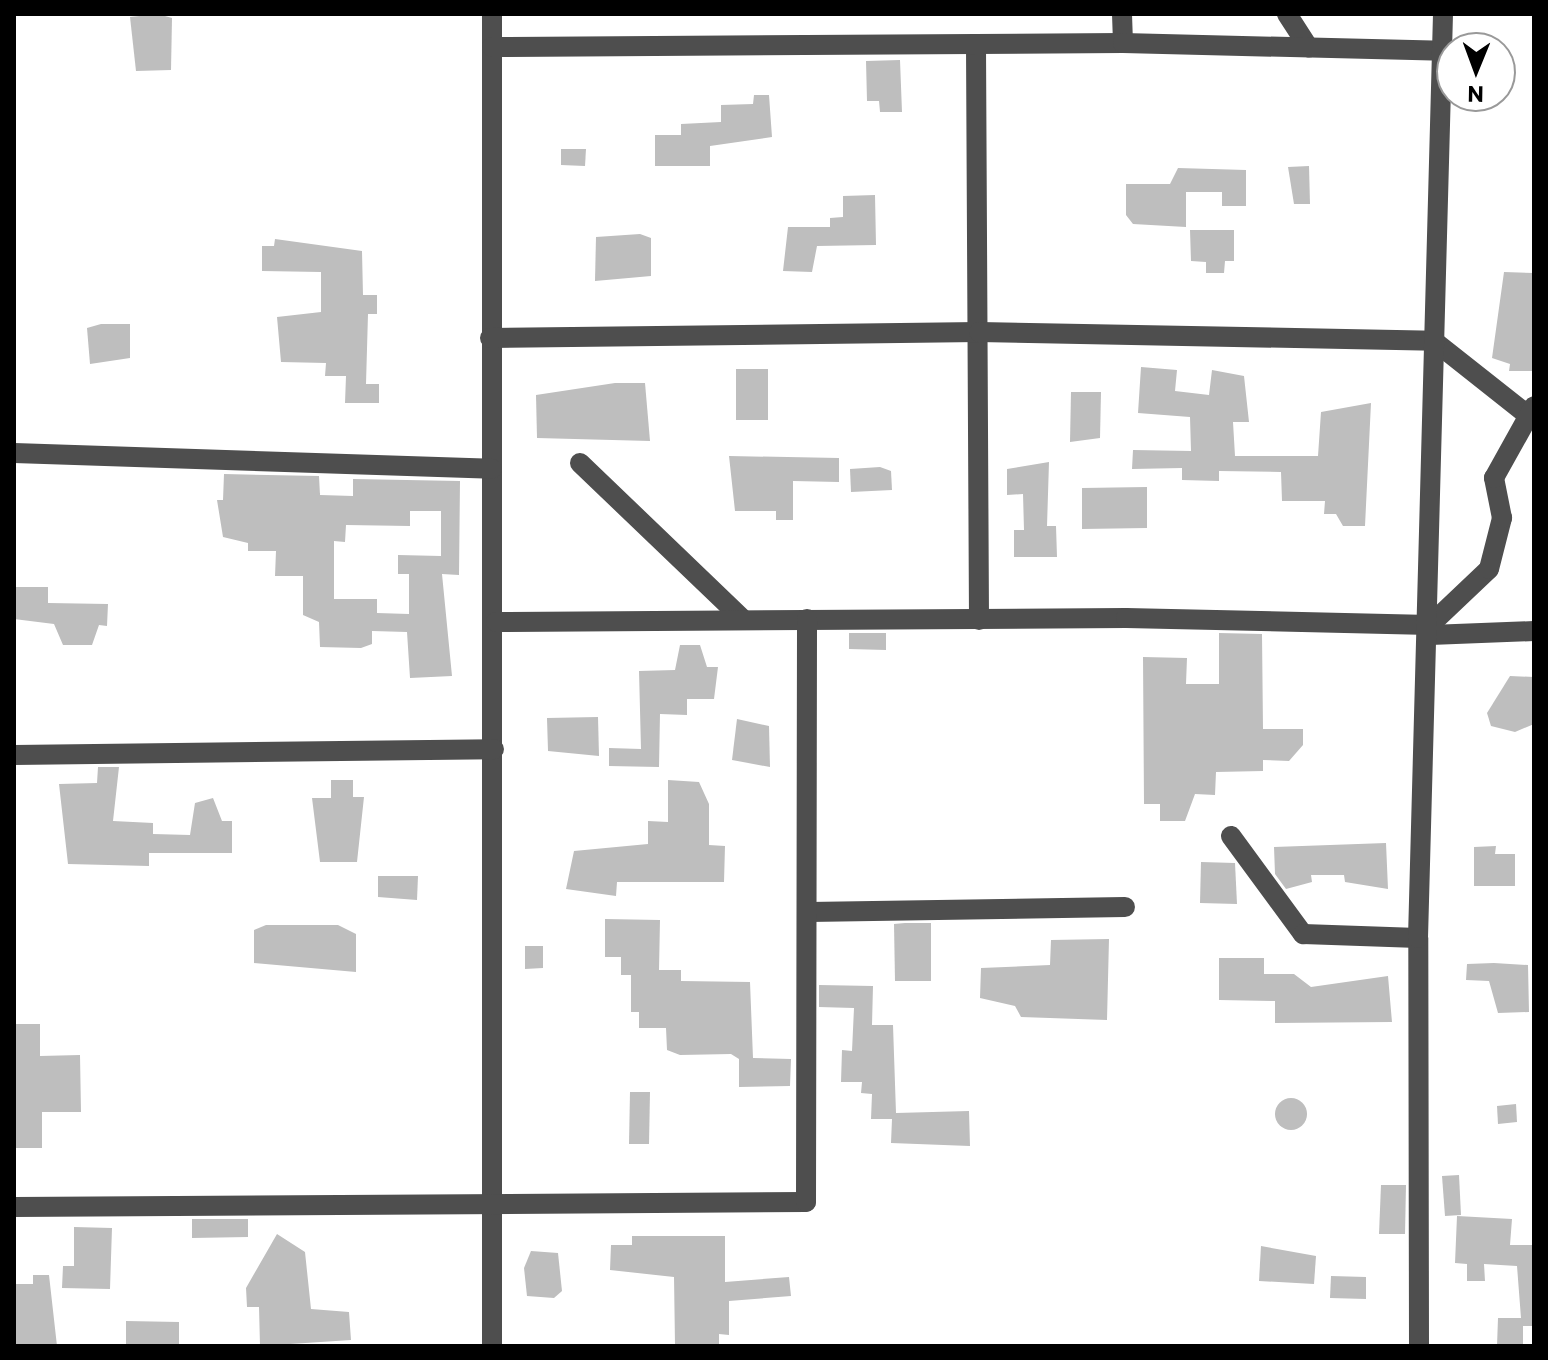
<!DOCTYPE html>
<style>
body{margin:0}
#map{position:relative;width:1548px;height:1360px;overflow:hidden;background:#fff;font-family:Commissioner,sans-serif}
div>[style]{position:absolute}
.building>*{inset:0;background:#bebebe}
.round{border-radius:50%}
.minor>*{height:20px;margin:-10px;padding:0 10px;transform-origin:10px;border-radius:10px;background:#4e4e4e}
span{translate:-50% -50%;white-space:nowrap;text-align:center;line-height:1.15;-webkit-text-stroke:6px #fff;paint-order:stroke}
.frame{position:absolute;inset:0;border:16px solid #000;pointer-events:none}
.north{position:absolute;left:1436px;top:32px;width:80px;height:80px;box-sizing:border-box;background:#fff;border:2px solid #999;border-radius:50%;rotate:181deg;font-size:22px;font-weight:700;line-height:32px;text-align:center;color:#000}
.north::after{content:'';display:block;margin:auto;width:28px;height:36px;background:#000;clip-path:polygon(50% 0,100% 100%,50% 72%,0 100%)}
</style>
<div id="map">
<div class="building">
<div style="clip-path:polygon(158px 14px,172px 18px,171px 70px,136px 71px,130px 17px)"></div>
<div style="clip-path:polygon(900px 60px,902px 112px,880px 112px,879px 101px,867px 101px,866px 61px)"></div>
<div style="clip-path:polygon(754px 95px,769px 95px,772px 137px,710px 146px,710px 166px,655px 166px,655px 135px,681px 135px,681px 124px,721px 122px,721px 105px,753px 104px)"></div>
<div style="clip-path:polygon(561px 149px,586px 149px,585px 166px,561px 165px)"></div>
<div style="clip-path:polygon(1309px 166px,1310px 204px,1294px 204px,1288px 167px)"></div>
<div style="clip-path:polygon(1178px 168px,1246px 170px,1246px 206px,1222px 206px,1222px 192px,1186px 192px,1186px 227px,1133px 224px,1126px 215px,1126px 184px,1170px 184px)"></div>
<div style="clip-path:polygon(875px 195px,876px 245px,817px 246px,812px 272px,783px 271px,788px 227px,830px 227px,830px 218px,843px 217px,843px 196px)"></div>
<div style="clip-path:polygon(1190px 230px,1234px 230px,1234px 261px,1225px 261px,1224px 273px,1206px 273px,1206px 262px,1191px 261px)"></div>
<div style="clip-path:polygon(640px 234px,651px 238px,651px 276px,595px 281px,596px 237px)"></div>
<div style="clip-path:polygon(275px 239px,362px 251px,363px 295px,377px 295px,377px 314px,368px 314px,366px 384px,379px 384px,379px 403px,345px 403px,346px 376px,325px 376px,326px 363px,281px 362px,277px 317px,321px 312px,321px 272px,262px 271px,262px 246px,274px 246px)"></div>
<div style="clip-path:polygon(1504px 272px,1534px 273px,1534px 371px,1509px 371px,1510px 364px,1492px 358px)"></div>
<div style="clip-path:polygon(101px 324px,130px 324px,130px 358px,90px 364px,87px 328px)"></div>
<div style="clip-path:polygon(1141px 367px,1177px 370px,1175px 391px,1209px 395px,1212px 370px,1244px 376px,1249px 422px,1233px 422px,1235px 456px,1318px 456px,1321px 412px,1371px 403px,1365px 526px,1343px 526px,1336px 514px,1324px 514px,1325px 501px,1282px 501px,1281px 472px,1219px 471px,1219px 481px,1182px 480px,1182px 468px,1132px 469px,1133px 450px,1191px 451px,1190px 417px,1138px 413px)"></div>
<div style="clip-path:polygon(736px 369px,768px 369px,768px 420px,736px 420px)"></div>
<div style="clip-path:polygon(615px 383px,645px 383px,650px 441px,537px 438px,536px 395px)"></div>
<div style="clip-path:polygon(1071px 392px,1101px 392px,1100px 438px,1070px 442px)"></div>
<div style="clip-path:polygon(729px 456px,839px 458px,839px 482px,793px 481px,793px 520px,776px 520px,776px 511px,735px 511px)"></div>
<div style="clip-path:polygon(1049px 462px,1047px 526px,1056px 526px,1057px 557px,1014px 557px,1014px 530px,1024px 530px,1023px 494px,1007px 495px,1007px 469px)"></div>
<div style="clip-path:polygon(880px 467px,891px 471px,892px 490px,851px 492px,850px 469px)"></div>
<div style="clip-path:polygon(evenodd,224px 474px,319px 476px,320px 495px,353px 496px,353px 479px,460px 481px,459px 575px,442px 574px,452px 676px,410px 678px,407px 632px,372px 631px,372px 644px,361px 648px,320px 647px,319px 622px,303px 615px,303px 576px,275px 576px,276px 551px,248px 551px,248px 543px,223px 537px,217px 500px,223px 500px,224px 474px,410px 511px,441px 511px,441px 556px,398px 555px,398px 574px,409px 574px,409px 614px,377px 613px,377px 599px,334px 599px,334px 541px,345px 542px,346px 525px,410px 526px,410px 511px)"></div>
<div style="clip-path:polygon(1147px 487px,1147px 528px,1082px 529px,1082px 488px)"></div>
<div style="clip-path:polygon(14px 587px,48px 587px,48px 603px,108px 604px,107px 626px,99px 625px,92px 645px,63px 645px,54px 624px,14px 619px)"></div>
<div style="clip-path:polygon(849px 633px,886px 633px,886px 650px,849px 649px)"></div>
<div style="clip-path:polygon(1219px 633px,1262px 634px,1263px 729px,1303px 729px,1303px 745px,1289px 761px,1263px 760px,1263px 771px,1216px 772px,1215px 795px,1195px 794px,1185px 821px,1160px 821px,1160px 804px,1144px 804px,1143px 657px,1187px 658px,1186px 684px,1219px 684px)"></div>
<div style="clip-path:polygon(680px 645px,700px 645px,707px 667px,718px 667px,714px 699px,687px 699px,687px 715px,660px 714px,659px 767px,609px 766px,609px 748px,641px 749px,639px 671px,675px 670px)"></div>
<div style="clip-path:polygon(1510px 676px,1534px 677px,1534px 724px,1515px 732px,1491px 726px,1487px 713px)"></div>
<div style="clip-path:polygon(598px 717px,599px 756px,548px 751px,547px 718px)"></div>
<div style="clip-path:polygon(737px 719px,769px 726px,770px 767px,732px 760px)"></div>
<div style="clip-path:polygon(98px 767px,119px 767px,113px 821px,153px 823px,153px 834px,190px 835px,195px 803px,213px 798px,222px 821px,232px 821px,232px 853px,149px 853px,149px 866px,68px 864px,59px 784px,97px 783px)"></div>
<div style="clip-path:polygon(331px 780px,353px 780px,353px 797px,364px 797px,357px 862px,320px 862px,312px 798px,331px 798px)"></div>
<div style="clip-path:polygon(668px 780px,699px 782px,709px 804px,709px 845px,725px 846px,724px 882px,617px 882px,616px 896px,566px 889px,574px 851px,648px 844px,648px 821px,668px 822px)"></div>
<div style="clip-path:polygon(1386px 843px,1388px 889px,1345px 882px,1344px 875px,1311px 875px,1312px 882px,1286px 889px,1275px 874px,1274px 847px)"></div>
<div style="clip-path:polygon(1496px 846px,1495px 854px,1515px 854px,1515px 886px,1474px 886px,1474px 847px)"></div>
<div style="clip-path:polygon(1201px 862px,1235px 863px,1237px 904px,1200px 903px)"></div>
<div style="clip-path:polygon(378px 876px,418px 876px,417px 900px,378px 897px)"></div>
<div style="clip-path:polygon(605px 919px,660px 920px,659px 970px,681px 970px,681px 981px,750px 982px,753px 1058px,791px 1059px,790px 1086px,739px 1087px,739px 1059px,731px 1054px,680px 1055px,667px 1050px,666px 1028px,639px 1028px,639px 1012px,631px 1012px,631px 975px,621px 975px,621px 957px,605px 957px)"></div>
<div style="clip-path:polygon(905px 923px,931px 923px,931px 981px,895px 981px,894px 924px)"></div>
<div style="clip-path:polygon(266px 925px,338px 925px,356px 934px,356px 972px,254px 963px,254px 930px)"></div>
<div style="clip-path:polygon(1109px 939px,1107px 1020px,1021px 1017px,1015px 1006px,980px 998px,981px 968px,1050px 965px,1051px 940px)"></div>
<div style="clip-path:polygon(525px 946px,543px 946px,543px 968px,525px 969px)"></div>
<div style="clip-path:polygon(1219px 958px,1264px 958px,1264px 974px,1294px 974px,1311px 987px,1388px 976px,1392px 1022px,1275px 1023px,1275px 1001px,1219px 1000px)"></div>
<div style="clip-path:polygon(1494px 963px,1528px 965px,1529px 1012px,1498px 1013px,1489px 981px,1466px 980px,1467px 964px)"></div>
<div style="clip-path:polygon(819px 985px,873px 986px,872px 1025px,893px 1025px,896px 1113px,969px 1111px,970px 1146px,891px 1143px,892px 1119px,871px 1119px,872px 1094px,861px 1093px,862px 1082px,841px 1082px,842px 1050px,852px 1051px,854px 1008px,819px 1007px)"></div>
<div style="clip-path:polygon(14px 1024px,40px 1024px,40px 1056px,80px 1055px,81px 1112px,42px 1112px,42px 1148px,14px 1148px)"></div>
<div style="clip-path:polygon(630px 1092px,650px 1092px,649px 1144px,629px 1144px)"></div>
<div class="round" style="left:1275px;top:1098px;width:32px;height:32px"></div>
<div style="clip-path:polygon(1516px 1104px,1517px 1122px,1498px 1124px,1497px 1106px)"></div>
<div style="clip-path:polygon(1459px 1175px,1461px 1215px,1445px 1216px,1442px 1176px)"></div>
<div style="clip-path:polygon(1381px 1185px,1406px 1185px,1405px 1234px,1379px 1234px)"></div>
<div style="clip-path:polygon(1457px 1216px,1512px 1219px,1510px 1245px,1534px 1245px,1534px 1326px,1523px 1326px,1523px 1346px,1497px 1346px,1498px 1318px,1521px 1318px,1517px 1266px,1484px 1264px,1485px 1281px,1467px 1281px,1467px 1264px,1455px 1263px)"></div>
<div style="clip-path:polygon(192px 1219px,248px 1219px,248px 1237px,192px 1238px)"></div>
<div style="clip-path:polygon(74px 1227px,112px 1228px,110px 1289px,62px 1288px,63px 1266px,74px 1266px)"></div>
<div style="clip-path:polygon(277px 1234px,305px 1252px,311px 1309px,349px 1312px,351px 1340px,260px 1346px,259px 1307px,247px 1307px,246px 1288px)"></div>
<div style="clip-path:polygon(632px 1236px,725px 1236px,725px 1282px,789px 1277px,791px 1296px,729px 1301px,729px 1335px,719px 1334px,719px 1345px,675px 1345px,674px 1277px,610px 1270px,611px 1245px,632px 1245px)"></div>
<div style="clip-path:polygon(1261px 1246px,1316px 1256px,1314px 1284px,1259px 1281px)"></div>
<div style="clip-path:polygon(531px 1251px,558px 1253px,562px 1291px,554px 1298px,527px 1296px,524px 1268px)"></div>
<div style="clip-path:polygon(33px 1275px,49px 1275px,57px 1346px,14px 1346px,14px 1284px,33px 1284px)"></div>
<div style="clip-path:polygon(1331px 1276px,1366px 1277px,1366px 1299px,1330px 1298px)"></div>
<div style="clip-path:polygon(126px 1321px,179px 1322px,179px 1346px,126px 1346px)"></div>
</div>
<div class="minor">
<div style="left:492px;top:14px;width:1332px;rotate:90deg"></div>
<div style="left:1122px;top:14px;width:29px;rotate:88deg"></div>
<div style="left:1287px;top:14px;width:40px;rotate:57.1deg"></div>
<div style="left:976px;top:46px;width:574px;rotate:89.7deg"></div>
<div style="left:492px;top:47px;width:631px;rotate:-0.36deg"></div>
<div style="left:1123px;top:43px;width:320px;rotate:1.4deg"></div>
<div style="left:490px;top:338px;width:489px;rotate:-0.7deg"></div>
<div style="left:979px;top:332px;width:455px;rotate:1.1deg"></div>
<div style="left:1434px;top:341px;width:127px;rotate:38.3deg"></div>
<div style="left:14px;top:453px;width:478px;rotate:1.9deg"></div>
<div style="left:580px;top:463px;width:227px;rotate:43.8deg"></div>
<div style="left:496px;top:622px;width:630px;rotate:-0.36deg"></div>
<div style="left:1126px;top:618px;width:304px;rotate:1.3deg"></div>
<div style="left:1430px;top:625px;width:81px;rotate:-43.5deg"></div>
<div style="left:1489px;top:569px;width:53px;rotate:-75.7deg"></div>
<div style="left:1502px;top:518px;width:41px;rotate:-101.3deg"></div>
<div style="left:1494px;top:478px;width:82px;rotate:-60.9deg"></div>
<div style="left:1430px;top:635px;width:104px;rotate:-2.2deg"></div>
<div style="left:14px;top:755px;width:480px;rotate:-0.7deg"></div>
<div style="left:1231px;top:836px;width:122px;rotate:53.7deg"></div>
<div style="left:1303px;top:934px;width:115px;rotate:2deg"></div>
<div style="left:809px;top:912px;width:316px;rotate:-0.9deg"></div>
<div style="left:14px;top:1207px;width:792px;rotate:-0.36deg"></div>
<div style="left:806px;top:1202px;width:583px;rotate:-89.9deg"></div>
<div style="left:1419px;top:1346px;width:408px;rotate:-90.1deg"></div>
<div style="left:1418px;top:938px;width:924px;rotate:-88.45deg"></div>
</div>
<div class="frame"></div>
<div class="north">N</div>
</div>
